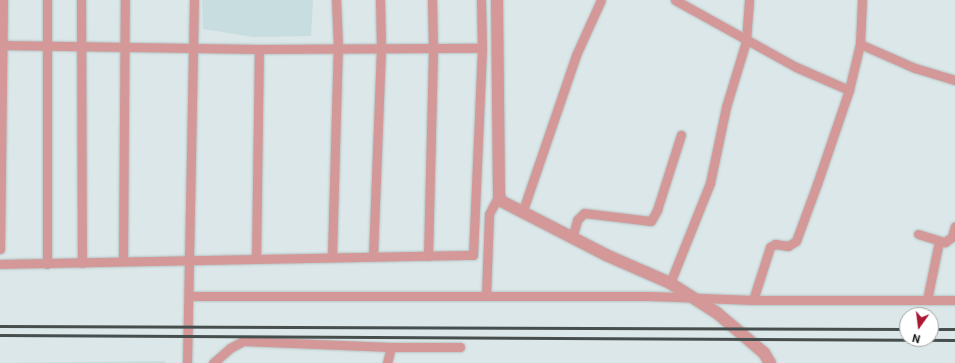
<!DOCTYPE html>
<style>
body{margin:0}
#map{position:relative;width:955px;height:363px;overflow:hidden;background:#dbe7e8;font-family:Roboto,sans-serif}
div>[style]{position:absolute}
.built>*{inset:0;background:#c8dde0}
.roads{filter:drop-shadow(0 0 1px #b7c2c3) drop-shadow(0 0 1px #b7c2c3)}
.minor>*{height:9px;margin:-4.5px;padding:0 4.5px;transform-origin:4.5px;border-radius:4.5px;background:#d59898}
.tertiary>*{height:12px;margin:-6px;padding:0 6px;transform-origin:6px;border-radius:6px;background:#d59898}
.rail>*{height:3px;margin:-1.5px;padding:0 1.5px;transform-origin:1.5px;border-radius:1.5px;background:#474e4e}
span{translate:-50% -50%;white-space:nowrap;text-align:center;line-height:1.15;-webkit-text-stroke:3px #fff;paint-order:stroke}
.north{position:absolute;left:899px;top:307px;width:40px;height:40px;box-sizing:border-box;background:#fff;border:1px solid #a1a3a3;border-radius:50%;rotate:194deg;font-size:11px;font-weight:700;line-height:16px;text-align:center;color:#151a1a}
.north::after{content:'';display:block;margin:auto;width:14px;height:18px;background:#ab1631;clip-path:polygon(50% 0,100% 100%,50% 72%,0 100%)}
</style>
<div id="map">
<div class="built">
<div style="clip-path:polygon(202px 0,313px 0,311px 36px,254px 37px,203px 29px)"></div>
<div style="clip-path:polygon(165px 361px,165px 363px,0 363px)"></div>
</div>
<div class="roads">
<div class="minor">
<div style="left:81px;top:0;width:263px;rotate:89.8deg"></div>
<div style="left:675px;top:0;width:138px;rotate:29deg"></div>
<div style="left:796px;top:67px;width:58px;rotate:23.5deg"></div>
<div style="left:860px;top:44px;width:60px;rotate:23.6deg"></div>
<div style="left:915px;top:68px;width:42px;rotate:16.7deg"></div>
<div style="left:0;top:45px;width:259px;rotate:0.9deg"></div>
<div style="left:259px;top:49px;width:223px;rotate:-0.3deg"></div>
<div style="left:522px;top:213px;width:167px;rotate:-71.1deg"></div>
<div style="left:576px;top:55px;width:60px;rotate:-65.6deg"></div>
<div style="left:918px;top:234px;width:28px;rotate:17deg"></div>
<div style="left:945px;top:242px;width:9px;rotate:-36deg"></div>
<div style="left:952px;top:237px;width:11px;rotate:-75deg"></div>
<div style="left:572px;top:238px;width:19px;rotate:-74deg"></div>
<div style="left:577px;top:220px;width:10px;rotate:-45deg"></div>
<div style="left:584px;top:213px;width:67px;rotate:6.8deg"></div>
<div style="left:651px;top:221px;width:13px;rotate:-61deg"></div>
<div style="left:657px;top:210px;width:79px;rotate:-72.3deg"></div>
<div style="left:0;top:249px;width:249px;rotate:-89.3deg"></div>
<div style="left:332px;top:256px;width:209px;rotate:-88.4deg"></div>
<div style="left:338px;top:47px;width:47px;rotate:-92.4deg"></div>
<div style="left:373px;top:256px;width:208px;rotate:-87.8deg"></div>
<div style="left:381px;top:48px;width:48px;rotate:-91.2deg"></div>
<div style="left:428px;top:256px;width:209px;rotate:-88.6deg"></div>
<div style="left:433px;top:47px;width:47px;rotate:-91.2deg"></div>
<div style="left:256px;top:259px;width:210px;rotate:-89.2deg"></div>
<div style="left:123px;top:261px;width:261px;rotate:-89.6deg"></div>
<div style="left:0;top:264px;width:473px;rotate:-1.1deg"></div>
<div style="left:473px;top:255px;width:207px;rotate:-87.5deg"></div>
<div style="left:482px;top:48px;width:48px;rotate:-91.2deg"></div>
<div style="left:47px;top:264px;width:264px;rotate:-90deg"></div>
<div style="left:670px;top:283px;width:108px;rotate:-68.2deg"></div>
<div style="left:710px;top:183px;width:78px;rotate:-78.1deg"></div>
<div style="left:726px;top:107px;width:69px;rotate:-73.1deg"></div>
<div style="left:746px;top:41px;width:41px;rotate:-85.8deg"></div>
<div style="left:190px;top:296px;width:459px"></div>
<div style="left:649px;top:296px;width:104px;rotate:2.2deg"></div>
<div style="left:753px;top:300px;width:202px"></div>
<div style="left:486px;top:296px;width:82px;rotate:-87.9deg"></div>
<div style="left:489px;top:214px;width:21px;rotate:-62deg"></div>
<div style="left:753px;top:300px;width:56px;rotate:-72.2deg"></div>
<div style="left:770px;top:247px;width:6px;rotate:-31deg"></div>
<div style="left:775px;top:244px;width:13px;rotate:9deg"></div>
<div style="left:788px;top:246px;width:9px;rotate:-32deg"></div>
<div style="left:796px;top:241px;width:61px;rotate:-69.8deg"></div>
<div style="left:817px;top:184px;width:99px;rotate:-71.2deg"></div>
<div style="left:849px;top:90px;width:47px;rotate:-76.6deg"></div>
<div style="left:860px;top:44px;width:44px;rotate:-87.4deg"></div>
<div style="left:927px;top:300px;width:60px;rotate:-78.5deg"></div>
<div style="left:187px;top:363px;width:363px;rotate:-88.9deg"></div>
<div style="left:213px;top:363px;width:23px;rotate:-41deg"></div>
<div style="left:230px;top:348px;width:15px;rotate:-28deg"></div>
<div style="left:243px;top:341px;width:148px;rotate:2.3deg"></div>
<div style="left:391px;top:347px;width:69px"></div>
<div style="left:387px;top:363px;width:16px;rotate:-76deg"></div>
</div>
<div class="tertiary">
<div style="left:497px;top:0;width:195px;rotate:89.4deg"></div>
<div style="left:499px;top:195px;width:6px;rotate:72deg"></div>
<div style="left:501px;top:201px;width:118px;rotate:27.2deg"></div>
<div style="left:606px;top:255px;width:70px;rotate:23.6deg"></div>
<div style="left:670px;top:283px;width:56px;rotate:32.6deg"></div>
<div style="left:717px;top:313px;width:62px;rotate:40.4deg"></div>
<div style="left:764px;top:353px;width:12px;rotate:59deg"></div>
</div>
</div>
<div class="rail">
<div style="left:0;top:326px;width:907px;rotate:0.19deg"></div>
<div style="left:931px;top:329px;width:24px"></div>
<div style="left:0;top:335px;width:955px;rotate:0.3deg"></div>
</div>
<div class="north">N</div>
</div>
